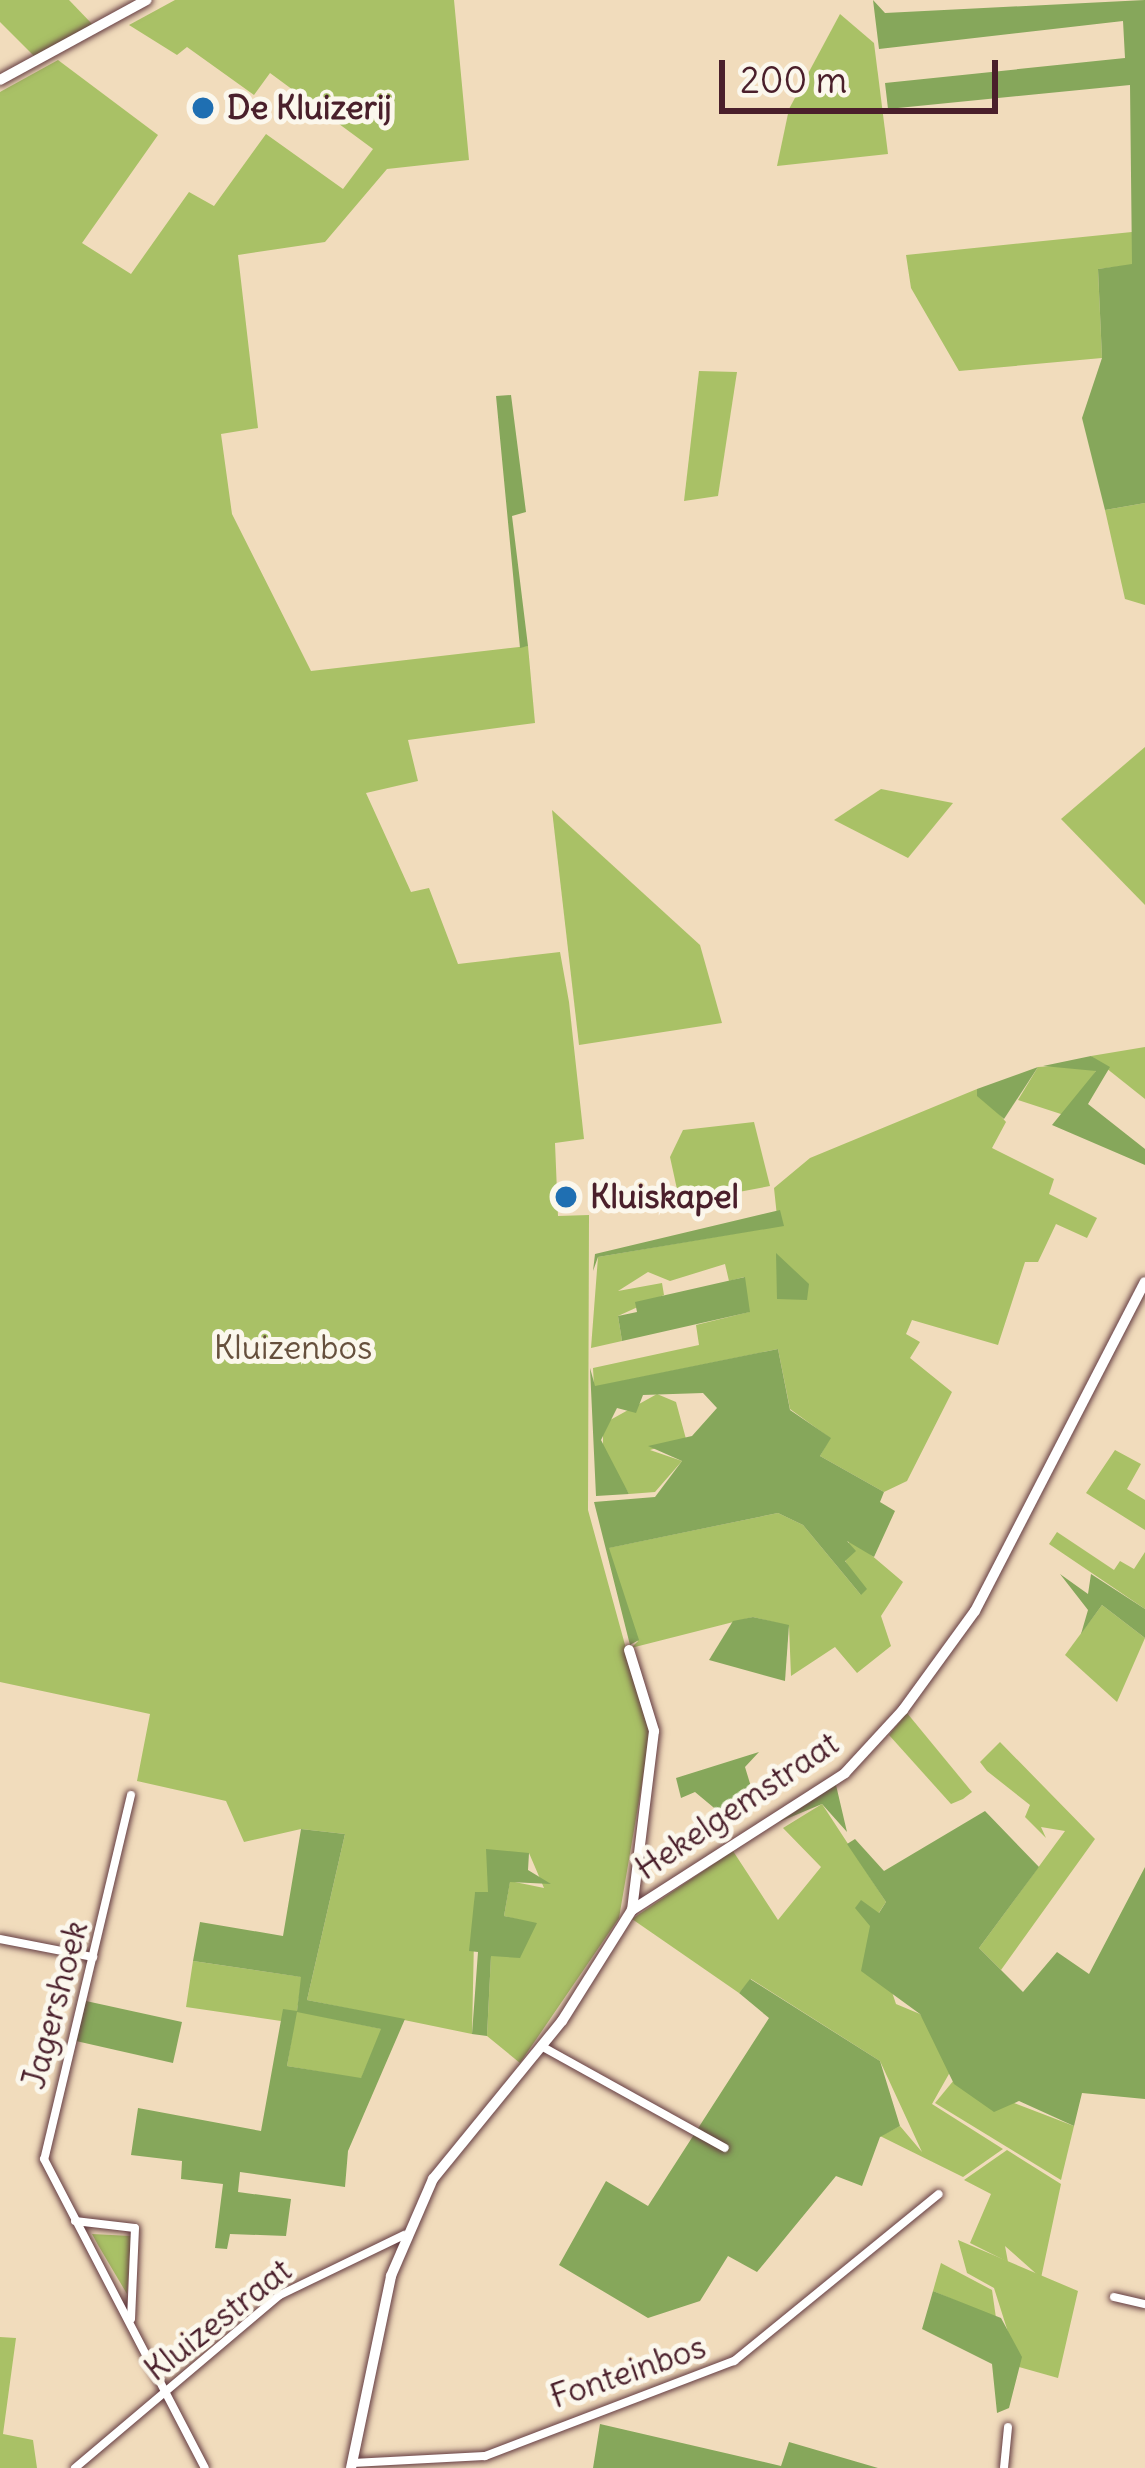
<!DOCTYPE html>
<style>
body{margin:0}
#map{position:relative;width:1145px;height:2468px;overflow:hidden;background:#f1dcbc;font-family:Delius,sans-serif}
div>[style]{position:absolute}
.green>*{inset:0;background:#a9c166}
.forest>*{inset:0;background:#86a75b}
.roads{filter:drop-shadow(0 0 3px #633b41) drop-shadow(0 0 3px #633b41)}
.minor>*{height:8px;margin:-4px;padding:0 4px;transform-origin:4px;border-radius:4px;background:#fff}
.tertiary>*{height:10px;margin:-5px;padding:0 5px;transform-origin:5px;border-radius:5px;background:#fff}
.dots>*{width:33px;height:33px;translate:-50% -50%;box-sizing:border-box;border:6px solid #fbf7ec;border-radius:50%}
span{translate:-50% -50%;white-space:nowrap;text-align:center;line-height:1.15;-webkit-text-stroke:10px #fbf7ec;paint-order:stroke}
.poi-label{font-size:33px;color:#4a1f2b;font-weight:700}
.left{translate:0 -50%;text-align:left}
.park-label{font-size:33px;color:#66503d}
.street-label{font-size:33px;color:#4a1f2b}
.scale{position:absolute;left:719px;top:60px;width:279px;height:54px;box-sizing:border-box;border:6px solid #4a1f2b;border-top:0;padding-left:15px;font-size:36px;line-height:42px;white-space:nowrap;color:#4a1f2b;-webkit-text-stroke:9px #fbf7ec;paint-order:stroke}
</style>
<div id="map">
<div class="green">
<div style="clip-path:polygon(0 0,69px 0,94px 26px,34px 56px,0 22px)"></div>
<div style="clip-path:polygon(175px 0,454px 0,469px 160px,387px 169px,325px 242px,238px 255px,258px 428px,221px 434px,232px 514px,311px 671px,528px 646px,535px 723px,408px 740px,418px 781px,366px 793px,411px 892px,429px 888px,458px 964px,560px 952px,569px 1002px,584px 1139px,555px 1143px,558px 1216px,589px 1215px,588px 1510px,650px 1736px,619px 1918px,520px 2063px,487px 2036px,491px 1955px,536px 1924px,504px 1916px,510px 1881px,544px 1888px,529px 1853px,488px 1893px,475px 1892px,472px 2034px,307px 2000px,345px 1834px,301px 1829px,244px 1842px,226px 1801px,137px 1781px,150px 1714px,0 1682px,0 92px,58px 60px,158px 135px,82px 243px,131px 274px,189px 192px,214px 206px,266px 134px,343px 189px,373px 149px,270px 73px,254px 95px,187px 47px,177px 55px,129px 25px)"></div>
<div style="clip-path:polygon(840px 14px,874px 43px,888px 154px,777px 166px,789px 109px)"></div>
<div style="clip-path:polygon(1132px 232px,1132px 265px,1098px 269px,1102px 358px,959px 371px,911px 288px,906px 255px)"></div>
<div style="clip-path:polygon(699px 371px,737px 372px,718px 496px,684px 501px)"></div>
<div style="clip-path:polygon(1145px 503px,1145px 605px,1125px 599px,1105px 510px)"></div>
<div style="clip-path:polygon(1145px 747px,1145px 905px,1061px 819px)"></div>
<div style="clip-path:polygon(881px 789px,953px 803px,908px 858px,834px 820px)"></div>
<div style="clip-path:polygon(552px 810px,700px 945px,722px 1023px,579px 1045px)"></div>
<div style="clip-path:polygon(1145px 1047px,1145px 1099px,1091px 1056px)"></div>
<div style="clip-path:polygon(1084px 1064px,1096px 1071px,1067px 1116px,1018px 1100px,1038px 1067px)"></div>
<div style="clip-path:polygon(977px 1089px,1006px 1122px,992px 1148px,1054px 1179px,1049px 1194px,1097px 1218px,1087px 1238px,1056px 1224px,1038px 1262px,1025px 1262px,998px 1345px,912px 1320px,906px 1334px,920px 1342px,910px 1358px,952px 1392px,907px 1481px,884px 1492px,820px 1456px,830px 1438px,790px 1409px,778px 1349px,594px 1387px,593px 1368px,699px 1345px,696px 1325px,749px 1312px,744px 1277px,729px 1281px,725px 1264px,670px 1281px,648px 1272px,618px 1291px,662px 1283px,664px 1295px,618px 1316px,622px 1341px,591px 1348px,598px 1257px,778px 1226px,774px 1188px,810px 1158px)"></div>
<div style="clip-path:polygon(754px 1122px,770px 1186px,680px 1203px,670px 1157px,683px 1130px)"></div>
<div style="clip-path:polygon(657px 1394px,676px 1402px,686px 1439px,650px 1450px,682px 1461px,655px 1492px,629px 1494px,603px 1452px,603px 1424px)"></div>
<div style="clip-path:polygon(1115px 1450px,1141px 1464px,1127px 1489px,1145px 1500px,1145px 1530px,1086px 1493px)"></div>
<div style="clip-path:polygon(778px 1513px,803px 1525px,861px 1595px,845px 1560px,850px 1537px,903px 1582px,881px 1616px,891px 1646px,857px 1673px,835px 1647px,791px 1676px,789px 1626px,753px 1617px,631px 1648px,638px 1641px,608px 1548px)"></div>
<div style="clip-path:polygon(1057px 1532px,1114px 1570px,1120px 1561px,1134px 1569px,1145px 1552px,1145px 1609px,1049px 1544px)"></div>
<div style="clip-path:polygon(1102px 1605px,1145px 1638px,1117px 1702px,1065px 1655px)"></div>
<div style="clip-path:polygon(907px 1713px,972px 1792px,963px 1799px,951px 1804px,889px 1735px)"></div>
<div style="clip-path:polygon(1000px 1742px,1095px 1839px,1001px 1970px,979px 1948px,1065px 1831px,1041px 1827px,1046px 1838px,1025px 1817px,1030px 1805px,987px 1771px,980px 1762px)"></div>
<div style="clip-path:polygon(822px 1804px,886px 1902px,870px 1926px,896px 2004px,920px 2014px,954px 2065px,932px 2104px,1003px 2149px,963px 2177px,880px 2136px,900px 2126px,922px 2152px,880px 2061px,751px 1979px,739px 1993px,632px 1919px,733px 1851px,778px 1920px,821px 1867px,783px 1828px)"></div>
<div style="clip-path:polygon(193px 1961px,302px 1977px,297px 2011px,382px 2029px,361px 2079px,287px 2066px,296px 2011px,281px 2021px,186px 2007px)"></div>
<div style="clip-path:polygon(954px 2080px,1074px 2126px,1061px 2180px,935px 2103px)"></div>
<div style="clip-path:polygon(1007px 2150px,1061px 2184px,1041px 2278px,1005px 2246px,1008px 2262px,970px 2243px,991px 2194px,964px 2180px)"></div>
<div style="clip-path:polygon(92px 2234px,131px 2236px,127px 2294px,98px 2245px)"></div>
<div style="clip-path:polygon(958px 2240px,1078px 2291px,1058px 2378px,1019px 2367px,994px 2288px,967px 2273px)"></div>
<div style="clip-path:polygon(941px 2263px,992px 2290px,996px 2318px,933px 2291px)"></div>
<div style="clip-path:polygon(0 2337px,16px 2338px,3px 2434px,33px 2440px,37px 2468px,0 2468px)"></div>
</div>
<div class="forest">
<div style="clip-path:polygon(873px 0,885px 13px,1145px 0,1145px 503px,1105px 510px,1082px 418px,1102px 358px,1098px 269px,1132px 264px,1130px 85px,888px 109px,885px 83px,1125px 58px,1123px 21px,879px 49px)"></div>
<div style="clip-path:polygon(511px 395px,526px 512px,512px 516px,528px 646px,520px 648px,496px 396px)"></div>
<div style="clip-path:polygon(1091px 1056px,1110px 1067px,1088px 1104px,1145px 1149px,1145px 1165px,1052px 1125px,1096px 1071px,1043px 1066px)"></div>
<div style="clip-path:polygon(1038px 1067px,1004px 1119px,977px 1096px,977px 1089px)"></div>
<div style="clip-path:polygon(780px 1210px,784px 1226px,598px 1257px,593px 1271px,595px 1254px)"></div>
<div style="clip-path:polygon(776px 1253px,809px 1284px,807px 1300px,777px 1299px)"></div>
<div style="clip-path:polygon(745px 1277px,750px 1312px,622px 1341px,618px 1316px,637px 1312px,635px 1302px)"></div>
<div style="clip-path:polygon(778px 1349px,790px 1410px,831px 1438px,820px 1456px,884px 1492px,880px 1502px,895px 1511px,874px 1557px,847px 1541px,856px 1551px,845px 1561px,867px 1589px,861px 1595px,803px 1525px,778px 1513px,609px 1548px,639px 1640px,630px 1645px,594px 1502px,655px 1497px,682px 1461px,648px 1446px,692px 1436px,717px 1408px,703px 1393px,643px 1395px,636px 1413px,617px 1408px,601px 1440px,629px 1494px,596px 1496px,590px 1368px,595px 1386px)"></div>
<div style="clip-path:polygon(1060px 1574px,1088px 1594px,1091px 1574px,1145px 1609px,1145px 1638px,1102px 1605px,1081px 1634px,1088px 1610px)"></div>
<div style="clip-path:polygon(753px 1617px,789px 1625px,785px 1681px,709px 1660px,733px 1621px)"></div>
<div style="clip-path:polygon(759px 1752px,745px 1767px,752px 1790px,719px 1812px,695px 1792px,681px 1798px,676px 1778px)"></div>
<div style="clip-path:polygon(836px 1785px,847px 1832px,822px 1804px,779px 1822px)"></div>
<div style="clip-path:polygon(985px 1811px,1039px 1867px,979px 1948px,1023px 1992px,1057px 1952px,1089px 1974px,1145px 1867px,1145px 2099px,1082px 2093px,1074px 2126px,1019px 2101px,994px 2112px,954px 2084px,920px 2014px,861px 1971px,870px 1926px,855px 1908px,861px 1900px,879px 1913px,886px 1902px,847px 1844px,855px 1839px,884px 1871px)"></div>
<div style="clip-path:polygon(evenodd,301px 1829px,345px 1834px,307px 2000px,405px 2019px,348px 2151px,345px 2187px,240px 2172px,238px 2192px,291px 2199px,286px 2236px,230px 2234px,227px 2249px,215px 2248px,223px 2184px,181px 2179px,182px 2161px,131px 2155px,138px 2108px,261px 2131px,283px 2009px,297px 2011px,301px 1977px,193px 1961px,200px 1922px,283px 1936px,301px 1829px,297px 2012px,381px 2029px,361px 2078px,287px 2066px,297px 2012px)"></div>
<div style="clip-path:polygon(486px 1849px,529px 1853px,528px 1870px,551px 1884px,510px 1882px,504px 1916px,537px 1923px,520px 1958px,491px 1956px,487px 2036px,472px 2034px,478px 1952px,469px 1951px,475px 1892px,488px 1892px)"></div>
<div style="clip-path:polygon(750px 1979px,880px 2061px,900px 2126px,880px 2137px,862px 2186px,836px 2176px,757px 2272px,728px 2256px,700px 2301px,648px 2318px,559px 2265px,606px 2181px,648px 2206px,769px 2018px,739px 1993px)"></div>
<div style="clip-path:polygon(86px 2001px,182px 2022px,173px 2063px,76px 2041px)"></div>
<div style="clip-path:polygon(933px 2291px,1001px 2318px,1022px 2357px,1009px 2408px,997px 2413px,992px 2364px,922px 2329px)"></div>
<div style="clip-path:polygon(600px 2424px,781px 2466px,789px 2442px,878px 2468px,593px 2468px)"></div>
</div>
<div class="roads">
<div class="minor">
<div style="left:131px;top:1795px;width:374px;rotate:103.4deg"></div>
<div style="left:44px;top:2159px;width:348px;rotate:62.5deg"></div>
<div style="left:0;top:1939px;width:95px;rotate:11deg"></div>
<div style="left:541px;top:2046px;width:210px;rotate:29deg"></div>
<div style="left:75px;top:2221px;width:60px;rotate:6.7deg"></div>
<div style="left:135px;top:2228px;width:91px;rotate:92.5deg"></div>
<div style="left:1114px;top:2297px;width:32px;rotate:13deg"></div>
<div style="left:352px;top:2463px;width:133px;rotate:-3deg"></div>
<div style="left:485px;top:2456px;width:267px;rotate:-20.9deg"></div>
<div style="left:734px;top:2361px;width:264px;rotate:-39.2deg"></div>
<div style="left:75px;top:2468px;width:268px;rotate:-40.2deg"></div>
<div style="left:280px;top:2295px;width:138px;rotate:-25.8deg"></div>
<div style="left:1004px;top:2468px;width:41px;rotate:-84.4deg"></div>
</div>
<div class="tertiary">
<div style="left:0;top:80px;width:167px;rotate:-28.6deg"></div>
<div style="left:629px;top:1650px;width:85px;rotate:72.8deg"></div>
<div style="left:654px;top:1731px;width:180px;rotate:97deg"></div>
<div style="left:351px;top:2468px;width:196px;rotate:-78.2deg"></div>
<div style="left:391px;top:2276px;width:106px;rotate:-66.6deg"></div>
<div style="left:433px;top:2179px;width:204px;rotate:-50.8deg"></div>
<div style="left:562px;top:2021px;width:131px;rotate:-57.8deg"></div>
<div style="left:632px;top:1910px;width:253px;rotate:-32.7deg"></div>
<div style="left:845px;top:1773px;width:86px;rotate:-47.4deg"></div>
<div style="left:903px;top:1710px;width:122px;rotate:-54deg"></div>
<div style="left:975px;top:1611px;width:370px;rotate:-62.7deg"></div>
</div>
</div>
<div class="dots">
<div style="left:203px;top:108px;background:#1f6fb2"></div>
<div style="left:566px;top:1197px;background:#1f6fb2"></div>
</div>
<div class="poi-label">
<span class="left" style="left:227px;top:108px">De Kluizerij</span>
<span class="left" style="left:590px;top:1197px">Kluiskapel</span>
</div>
<div class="park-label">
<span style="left:293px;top:1348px">Kluizenbos</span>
</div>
<div class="street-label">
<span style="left:737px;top:1806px;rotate:-34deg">Hekelgemstraat</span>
<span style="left:55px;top:2005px;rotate:-75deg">Jagershoek</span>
<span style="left:218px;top:2320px;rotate:-38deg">Kluizestraat</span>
<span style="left:628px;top:2372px;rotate:-19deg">Fonteinbos</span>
</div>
<div class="scale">200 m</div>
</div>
